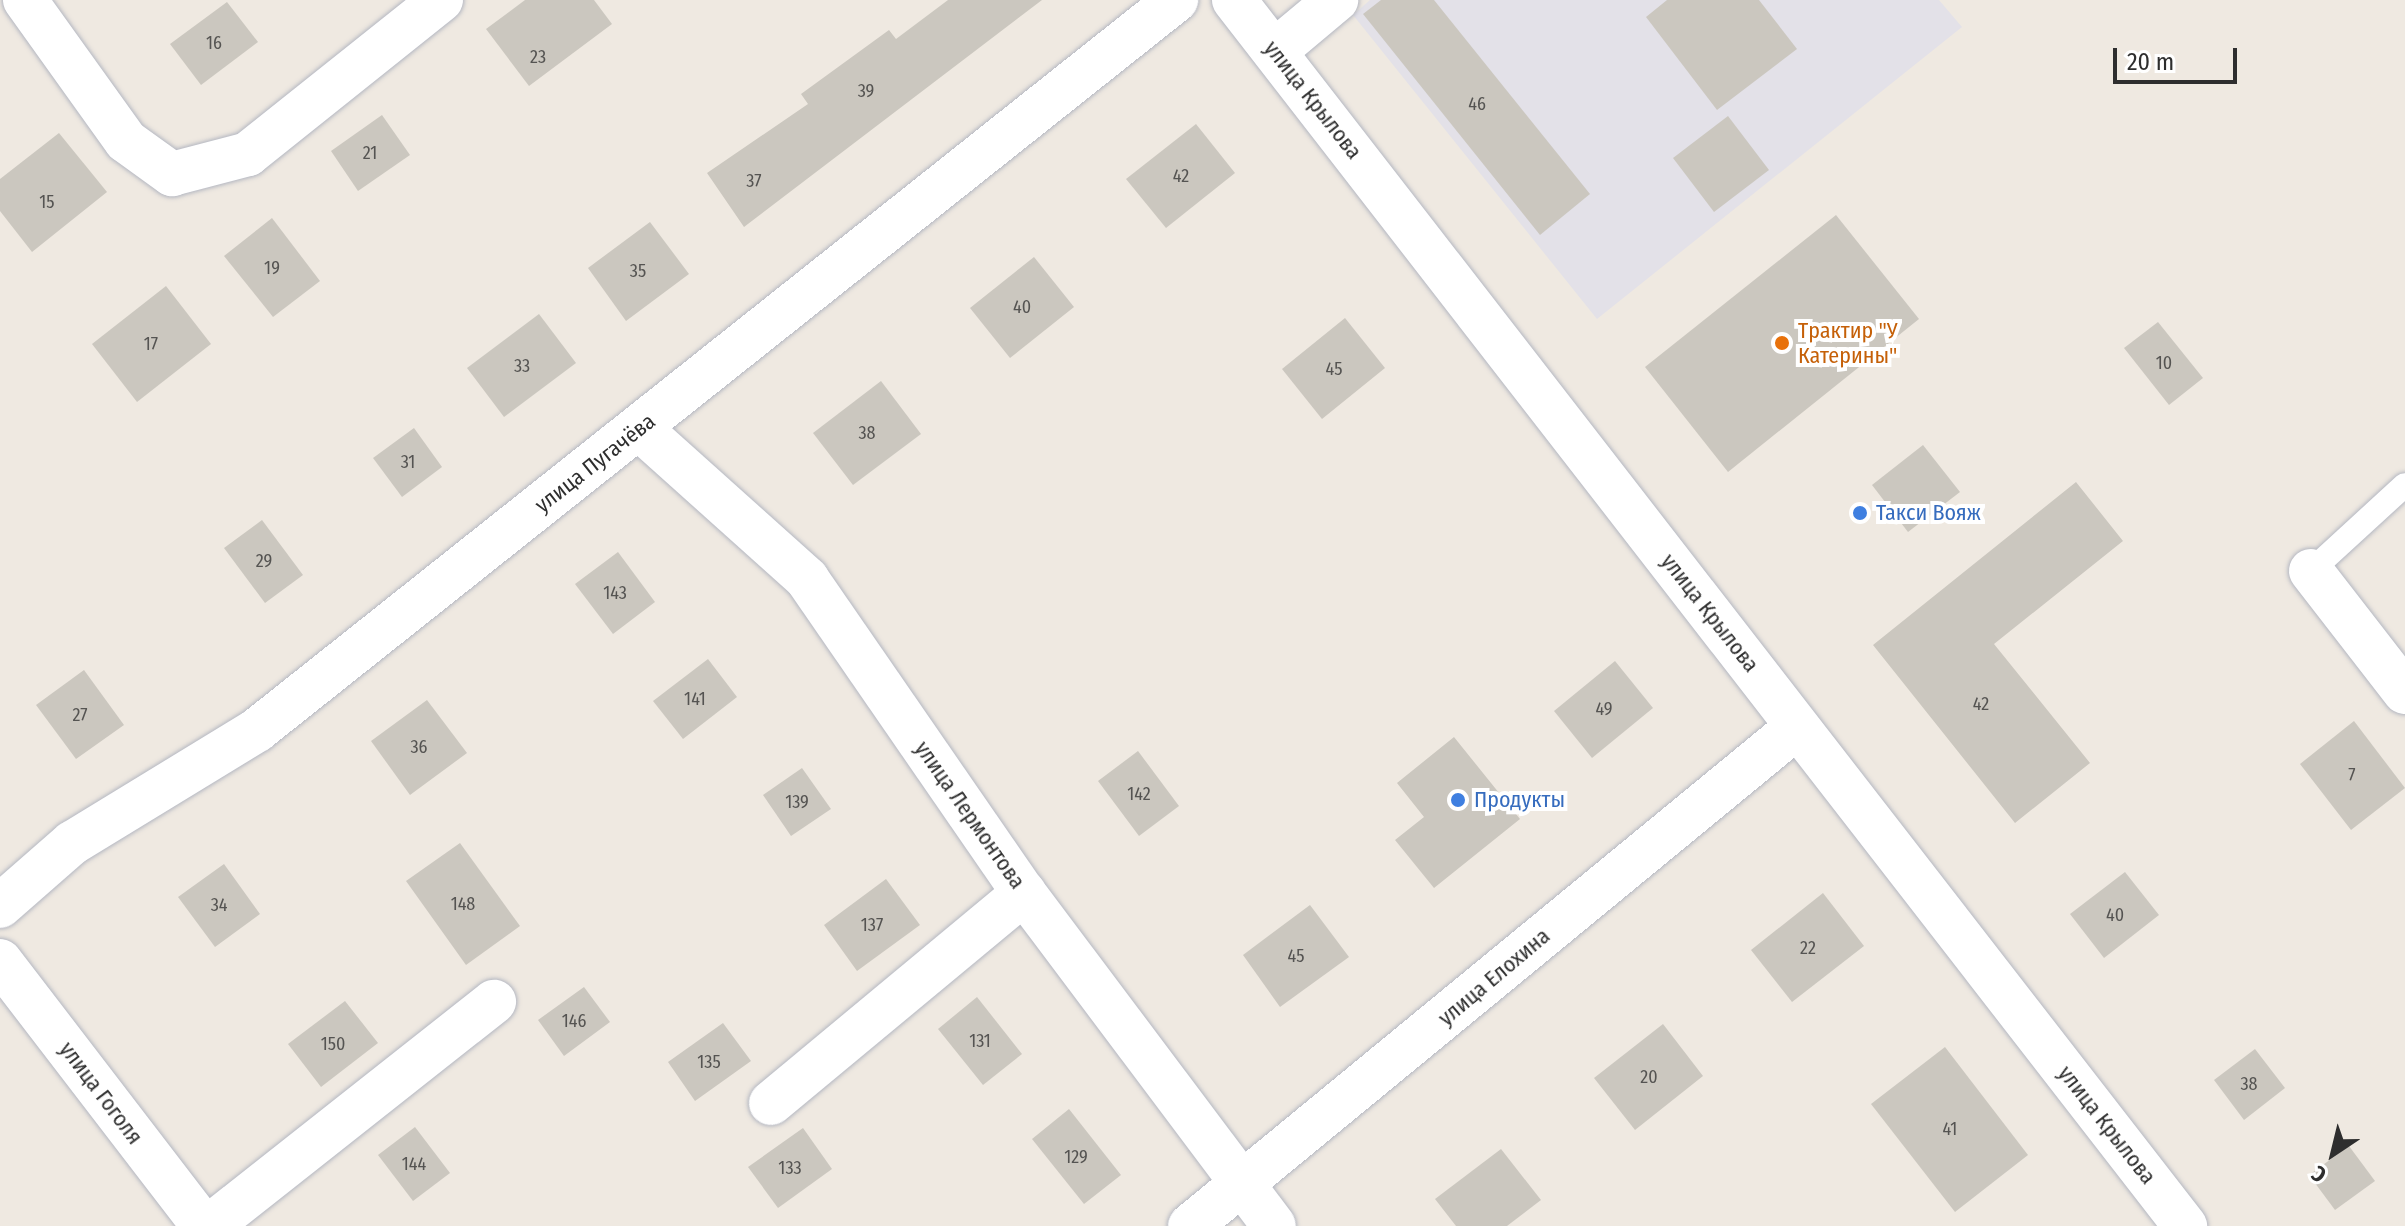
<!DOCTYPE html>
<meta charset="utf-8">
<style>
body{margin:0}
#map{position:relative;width:2405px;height:1226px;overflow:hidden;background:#efe9e1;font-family:"Fira Sans Condensed",sans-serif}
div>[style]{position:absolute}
.industrial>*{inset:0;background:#e3e1e8}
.building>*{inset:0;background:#cbc7bf}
.roads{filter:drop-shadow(0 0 2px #b4b7c1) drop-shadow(0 0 2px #b4b7c1)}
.service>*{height:24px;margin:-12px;padding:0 12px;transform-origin:12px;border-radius:12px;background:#fff}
.minor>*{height:44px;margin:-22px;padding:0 22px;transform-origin:22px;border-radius:22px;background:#fff}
.tertiary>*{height:44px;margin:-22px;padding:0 22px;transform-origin:22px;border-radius:22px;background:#fff}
.dots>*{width:22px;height:22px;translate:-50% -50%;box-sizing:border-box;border:4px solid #fff;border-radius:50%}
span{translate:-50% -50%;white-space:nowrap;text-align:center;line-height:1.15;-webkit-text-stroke:8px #fff;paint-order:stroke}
.number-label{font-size:18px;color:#555452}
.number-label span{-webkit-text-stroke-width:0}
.street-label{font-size:22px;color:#2e2e2e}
.food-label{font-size:22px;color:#c56008}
.left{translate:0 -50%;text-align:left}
.shop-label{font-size:22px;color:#366cbe}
.north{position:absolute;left:2293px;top:1114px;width:80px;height:80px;-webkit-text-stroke:6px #fff;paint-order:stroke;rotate:215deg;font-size:22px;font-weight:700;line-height:32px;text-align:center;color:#2e2e2e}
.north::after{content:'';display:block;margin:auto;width:28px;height:36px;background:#2e2e2e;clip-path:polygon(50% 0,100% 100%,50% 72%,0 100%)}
.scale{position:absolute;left:2113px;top:48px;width:124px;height:36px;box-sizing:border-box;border:4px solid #2e2e2e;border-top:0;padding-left:10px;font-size:24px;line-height:28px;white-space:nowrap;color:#2e2e2e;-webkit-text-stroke:6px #fff;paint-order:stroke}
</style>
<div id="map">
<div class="industrial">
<div style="clip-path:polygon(1370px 0,1939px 0,1962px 27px,1597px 319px,1353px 15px)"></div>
</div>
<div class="building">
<div style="clip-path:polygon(525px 0,594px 0,612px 24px,529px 86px,486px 29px)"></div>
<div style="clip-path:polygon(948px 0,1042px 0,744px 227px,707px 173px,808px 104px,801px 94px,889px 30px,896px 39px)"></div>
<div style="clip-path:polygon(1381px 0,1434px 0,1590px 194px,1540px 235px,1363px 14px)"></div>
<div style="clip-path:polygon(1667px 0,1759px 0,1797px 49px,1717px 110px,1646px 17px)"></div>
<div style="clip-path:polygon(227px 2px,258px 42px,201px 85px,170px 44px)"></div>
<div style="clip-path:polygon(382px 115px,410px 155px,358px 191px,331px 151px)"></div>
<div style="clip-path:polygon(1728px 116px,1769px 170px,1714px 212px,1673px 158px)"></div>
<div style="clip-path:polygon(1196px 124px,1235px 173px,1166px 228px,1126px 179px)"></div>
<div style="clip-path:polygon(59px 133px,107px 192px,32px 252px,0 211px,0 179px)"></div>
<div style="clip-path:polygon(1836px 215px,1919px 319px,1728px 472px,1645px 367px)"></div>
<div style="clip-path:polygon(272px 218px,320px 281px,273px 317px,224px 256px)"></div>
<div style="clip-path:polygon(650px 222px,689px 274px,626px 321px,588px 268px)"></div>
<div style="clip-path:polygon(1034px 257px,1074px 307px,1010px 358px,970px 308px)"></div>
<div style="clip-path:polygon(166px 286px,211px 344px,137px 402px,92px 344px)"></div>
<div style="clip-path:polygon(539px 314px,576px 363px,504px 417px,467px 368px)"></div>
<div style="clip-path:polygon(1345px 318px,1385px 368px,1322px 419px,1282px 369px)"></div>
<div style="clip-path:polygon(2158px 322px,2203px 378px,2169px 405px,2124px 348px)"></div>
<div style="clip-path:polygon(881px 381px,921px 434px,853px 485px,813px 433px)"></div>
<div style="clip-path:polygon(414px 428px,442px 467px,402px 497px,373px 458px)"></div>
<div style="clip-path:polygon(1923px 445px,1960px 492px,1908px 532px,1872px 485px)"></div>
<div style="clip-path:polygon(2076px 482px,2123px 541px,1994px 644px,2090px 763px,2015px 823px,1873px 645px)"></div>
<div style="clip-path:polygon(262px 520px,303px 575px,265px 603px,224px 548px)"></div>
<div style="clip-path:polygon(618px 552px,655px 602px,613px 634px,575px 584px)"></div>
<div style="clip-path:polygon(708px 659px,737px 697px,683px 739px,653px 701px)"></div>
<div style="clip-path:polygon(1615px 661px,1653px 708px,1592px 758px,1554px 711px)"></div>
<div style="clip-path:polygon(84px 670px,124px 725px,76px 759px,36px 705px)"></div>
<div style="clip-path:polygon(427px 700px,467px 753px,410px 795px,371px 741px)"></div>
<div style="clip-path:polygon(2354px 721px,2405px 788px,2351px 830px,2300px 764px)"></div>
<div style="clip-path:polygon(1454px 737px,1520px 819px,1434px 888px,1395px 840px,1424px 817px,1397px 783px)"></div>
<div style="clip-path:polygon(1138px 751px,1179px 806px,1139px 836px,1098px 781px)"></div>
<div style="clip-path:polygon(802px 768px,831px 809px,791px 836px,763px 795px)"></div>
<div style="clip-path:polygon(460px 843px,520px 926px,466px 965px,406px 881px)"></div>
<div style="clip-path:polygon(224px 864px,260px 914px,215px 947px,178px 897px)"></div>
<div style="clip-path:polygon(2125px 872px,2159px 915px,2104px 958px,2070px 914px)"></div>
<div style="clip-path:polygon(886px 879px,920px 925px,857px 971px,824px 925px)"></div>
<div style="clip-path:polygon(1823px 893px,1864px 946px,1792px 1002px,1751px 950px)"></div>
<div style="clip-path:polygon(1310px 905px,1349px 957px,1280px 1007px,1243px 955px)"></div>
<div style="clip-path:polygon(584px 987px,610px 1022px,564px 1056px,538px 1020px)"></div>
<div style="clip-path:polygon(977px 997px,1022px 1054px,983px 1085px,938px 1029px)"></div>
<div style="clip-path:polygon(345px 1001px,378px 1043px,321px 1087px,288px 1044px)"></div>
<div style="clip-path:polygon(723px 1023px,751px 1061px,695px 1101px,668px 1062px)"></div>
<div style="clip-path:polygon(1663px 1024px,1703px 1076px,1635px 1130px,1594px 1078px)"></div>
<div style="clip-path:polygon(1945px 1047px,2028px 1155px,1955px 1212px,1871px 1104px)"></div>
<div style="clip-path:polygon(2255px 1049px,2285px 1088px,2244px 1120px,2214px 1080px)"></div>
<div style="clip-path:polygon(1069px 1109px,1121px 1175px,1084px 1204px,1032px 1139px)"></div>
<div style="clip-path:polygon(415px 1127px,450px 1173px,413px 1201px,378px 1155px)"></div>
<div style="clip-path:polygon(803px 1128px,832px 1169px,778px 1208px,748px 1167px)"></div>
<div style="clip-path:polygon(2349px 1146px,2375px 1181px,2335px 1210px,2309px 1175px)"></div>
<div style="clip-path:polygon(1501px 1149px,1541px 1200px,1507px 1226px,1456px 1226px,1435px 1199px)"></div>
</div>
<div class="roads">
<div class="service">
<div style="left:2311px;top:571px;width:127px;rotate:-42.5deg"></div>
</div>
<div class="minor">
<div style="left:25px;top:0;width:173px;rotate:54.4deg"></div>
<div style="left:126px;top:141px;width:57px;rotate:35.7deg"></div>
<div style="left:172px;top:174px;width:79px;rotate:-14.7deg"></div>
<div style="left:248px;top:154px;width:247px;rotate:-38.6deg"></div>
<div style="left:1234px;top:0;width:1552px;rotate:52.2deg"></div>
<div style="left:1275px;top:51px;width:80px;rotate:-39.9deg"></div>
<div style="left:639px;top:428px;width:226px;rotate:41.9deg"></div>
<div style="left:807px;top:579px;width:382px;rotate:55.4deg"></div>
<div style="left:1024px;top:893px;width:416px;rotate:53.1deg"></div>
<div style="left:2311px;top:571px;width:153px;rotate:52.2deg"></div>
<div style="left:0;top:906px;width:96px;rotate:-41.2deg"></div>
<div style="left:72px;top:843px;width:217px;rotate:-31.4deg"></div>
<div style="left:257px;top:730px;width:1174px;rotate:-38.46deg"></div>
<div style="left:771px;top:1103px;width:329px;rotate:-39.7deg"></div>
<div style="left:210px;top:1226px;width:362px;rotate:-38.3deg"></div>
<div style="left:1190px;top:1226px;width:786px;rotate:-39.42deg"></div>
</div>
<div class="tertiary">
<div style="left:0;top:961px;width:334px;rotate:52.5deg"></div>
</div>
</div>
<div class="dots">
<div style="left:1782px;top:343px;background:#e8710a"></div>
<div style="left:1860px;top:513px;background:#3f7fe0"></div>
<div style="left:1458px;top:800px;background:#3f7fe0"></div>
</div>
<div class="number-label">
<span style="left:214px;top:43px">16</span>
<span style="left:538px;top:57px">23</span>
<span style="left:866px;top:91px">39</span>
<span style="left:1477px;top:104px">46</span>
<span style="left:370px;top:153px">21</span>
<span style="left:1181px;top:176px">42</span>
<span style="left:754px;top:181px">37</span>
<span style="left:47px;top:202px">15</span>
<span style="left:272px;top:268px">19</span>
<span style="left:638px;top:271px">35</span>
<span style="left:1022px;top:307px">40</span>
<span style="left:151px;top:344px">17</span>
<span style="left:2164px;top:363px">10</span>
<span style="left:522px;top:366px">33</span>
<span style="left:1334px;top:369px">45</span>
<span style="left:867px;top:433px">38</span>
<span style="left:408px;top:462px">31</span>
<span style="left:264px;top:561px">29</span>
<span style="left:615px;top:593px">143</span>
<span style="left:695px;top:699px">141</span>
<span style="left:1981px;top:704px">42</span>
<span style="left:1604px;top:709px">49</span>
<span style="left:80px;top:715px">27</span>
<span style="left:419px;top:747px">36</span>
<span style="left:2352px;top:775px">7</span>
<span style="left:1139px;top:794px">142</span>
<span style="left:797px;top:802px">139</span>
<span style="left:463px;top:904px">148</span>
<span style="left:219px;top:905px">34</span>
<span style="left:2115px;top:915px">40</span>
<span style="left:872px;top:925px">137</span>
<span style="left:1808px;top:948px">22</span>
<span style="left:1296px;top:956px">45</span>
<span style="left:574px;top:1021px">146</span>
<span style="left:980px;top:1041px">131</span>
<span style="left:333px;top:1044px">150</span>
<span style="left:709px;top:1062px">135</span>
<span style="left:1649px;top:1077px">20</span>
<span style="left:2249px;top:1084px">38</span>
<span style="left:1950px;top:1129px">41</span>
<span style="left:1076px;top:1157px">129</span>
<span style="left:414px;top:1164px">144</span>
<span style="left:790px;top:1168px">133</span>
</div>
<div class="street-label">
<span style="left:1313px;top:100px;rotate:52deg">улица Крылова</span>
<span style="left:595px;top:463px;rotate:-38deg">улица Пугачёва</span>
<span style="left:1710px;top:613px;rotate:52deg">улица Крылова</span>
<span style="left:970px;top:815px;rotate:55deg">улица Лермонтова</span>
<span style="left:1494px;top:977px;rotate:-40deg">улица Елохина</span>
<span style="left:101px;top:1093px;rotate:53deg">улица Гоголя</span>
<span style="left:2107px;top:1125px;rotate:52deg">улица Крылова</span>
</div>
<div class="food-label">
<span class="left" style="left:1798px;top:343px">Трактир "У<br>Катерины"</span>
</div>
<div class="shop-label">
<span class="left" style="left:1876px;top:513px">Такси Вояж</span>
<span class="left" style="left:1474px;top:800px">Продукты</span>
</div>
<div class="north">С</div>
<div class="scale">20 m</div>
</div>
